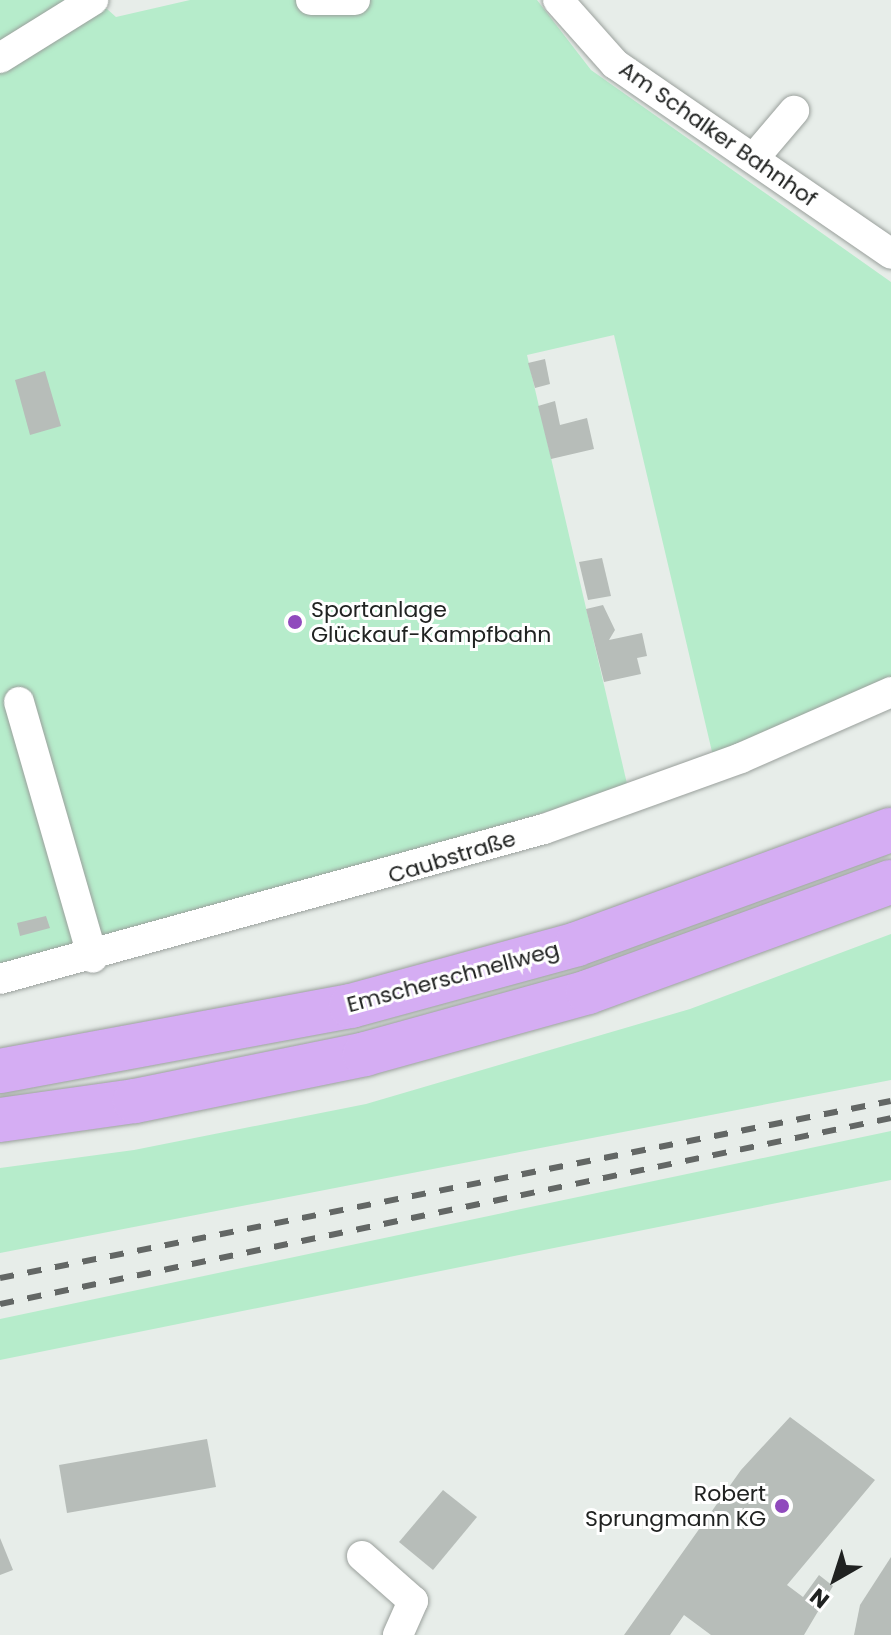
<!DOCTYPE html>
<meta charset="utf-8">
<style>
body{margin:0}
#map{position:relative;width:891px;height:1635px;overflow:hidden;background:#e7ede9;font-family:Poppins,sans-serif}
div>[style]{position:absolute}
.green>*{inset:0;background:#b6eccb}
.building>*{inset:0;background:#b7bdb9}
.roads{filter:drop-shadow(0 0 2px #9aa09c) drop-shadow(0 0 2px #9aa09c)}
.minor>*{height:30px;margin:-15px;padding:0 15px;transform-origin:15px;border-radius:15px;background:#fff}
.highway>*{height:44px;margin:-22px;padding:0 22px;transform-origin:22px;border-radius:22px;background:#d5adf3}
.rail>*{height:6px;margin-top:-3px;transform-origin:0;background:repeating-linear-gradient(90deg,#636765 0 14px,transparent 0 28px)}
.dots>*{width:22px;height:22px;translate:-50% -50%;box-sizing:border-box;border:4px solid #fff;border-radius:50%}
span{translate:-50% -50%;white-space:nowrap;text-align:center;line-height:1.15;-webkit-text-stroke:6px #fff;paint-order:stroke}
.street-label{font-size:22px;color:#202221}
.poi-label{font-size:22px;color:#202221}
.left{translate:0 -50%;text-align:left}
.right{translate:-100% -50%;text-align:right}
.north{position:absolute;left:795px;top:1539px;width:80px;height:80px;-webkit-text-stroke:6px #fff;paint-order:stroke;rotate:219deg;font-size:22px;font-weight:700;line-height:32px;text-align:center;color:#202221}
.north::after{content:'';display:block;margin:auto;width:28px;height:36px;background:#202221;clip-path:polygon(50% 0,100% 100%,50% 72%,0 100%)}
</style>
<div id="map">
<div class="green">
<div style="clip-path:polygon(0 0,97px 0,116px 17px,190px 0,537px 0,591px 70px,891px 282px,891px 679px,713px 756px,614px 335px,527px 355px,628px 788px,0 971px)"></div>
<div style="clip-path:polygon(891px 934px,891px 1080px,0 1253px,0 1168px,134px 1150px,366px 1104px,690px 1009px)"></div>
<div style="clip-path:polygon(891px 1131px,891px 1180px,0 1360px,0 1319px)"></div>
</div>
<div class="building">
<div style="clip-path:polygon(545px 359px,550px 384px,535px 388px,528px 363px)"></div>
<div style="clip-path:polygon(45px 371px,61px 426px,30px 435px,15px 380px)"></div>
<div style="clip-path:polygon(555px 401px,560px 425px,587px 418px,594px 449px,551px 459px,538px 406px)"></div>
<div style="clip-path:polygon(602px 558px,611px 596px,588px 600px,579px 562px)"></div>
<div style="clip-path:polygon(603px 605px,615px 630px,609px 640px,642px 633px,647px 656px,637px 658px,641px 674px,604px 682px,586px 609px)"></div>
<div style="clip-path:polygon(46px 916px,50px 928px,20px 936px,17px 923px)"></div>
<div style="clip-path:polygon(790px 1417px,875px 1480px,787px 1585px,803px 1597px,819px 1575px,833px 1586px,804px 1635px,711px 1635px,684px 1615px,670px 1635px,624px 1635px,741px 1470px)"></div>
<div style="clip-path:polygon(207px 1439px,216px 1487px,67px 1513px,59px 1465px)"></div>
<div style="clip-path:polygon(443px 1490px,477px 1517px,433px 1570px,399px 1542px)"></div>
<div style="clip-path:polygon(0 1538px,13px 1570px,0 1575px)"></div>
<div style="clip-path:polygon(891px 1557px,891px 1635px,854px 1635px,860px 1605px)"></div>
</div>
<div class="roads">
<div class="minor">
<div style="left:311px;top:0;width:44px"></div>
<div style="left:558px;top:0;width:86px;rotate:48.3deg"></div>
<div style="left:615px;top:64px;width:335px;rotate:34.5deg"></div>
<div style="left:0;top:58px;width:110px;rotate:-31.9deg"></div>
<div style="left:754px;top:158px;width:62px;rotate:-49.6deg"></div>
<div style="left:19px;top:702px;width:266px;rotate:73.9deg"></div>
<div style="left:0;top:979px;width:564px;rotate:-15.42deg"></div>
<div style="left:544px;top:829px;width:209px;rotate:-19.8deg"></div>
<div style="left:741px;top:758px;width:164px;rotate:-23.7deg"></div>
<div style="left:362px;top:1556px;width:68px;rotate:41.4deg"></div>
<div style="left:413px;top:1601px;width:37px;rotate:114deg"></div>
</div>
<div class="highway">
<div style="left:0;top:1071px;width:357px;rotate:-10.5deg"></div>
<div style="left:351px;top:1006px;width:234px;rotate:-15.3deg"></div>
<div style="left:577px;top:944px;width:334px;rotate:-20deg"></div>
<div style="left:0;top:1120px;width:136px;rotate:-8deg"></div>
<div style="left:135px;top:1101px;width:235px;rotate:-11.5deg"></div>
<div style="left:365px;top:1054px;width:231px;rotate:-15.5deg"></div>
<div style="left:588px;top:992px;width:322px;rotate:-20deg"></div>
</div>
</div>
<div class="rail">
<div style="left:0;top:1278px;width:908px;rotate:-11.24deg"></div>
<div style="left:0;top:1304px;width:910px;rotate:-11.79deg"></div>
</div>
<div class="dots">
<div style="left:295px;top:622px;background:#904abd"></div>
<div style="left:782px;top:1506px;background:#904abd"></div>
</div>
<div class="street-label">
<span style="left:718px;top:134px;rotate:35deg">Am Schalker Bahnhof</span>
<span style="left:452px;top:857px;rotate:-17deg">Caubstraße</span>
<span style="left:453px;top:977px;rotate:-15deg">Emscherschnellweg</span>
</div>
<div class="poi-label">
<span class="left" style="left:311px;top:622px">Sportanlage<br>Glückauf-Kampfbahn</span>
<span class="right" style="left:766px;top:1506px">Robert<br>Sprungmann KG</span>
</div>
<div class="north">N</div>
</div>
